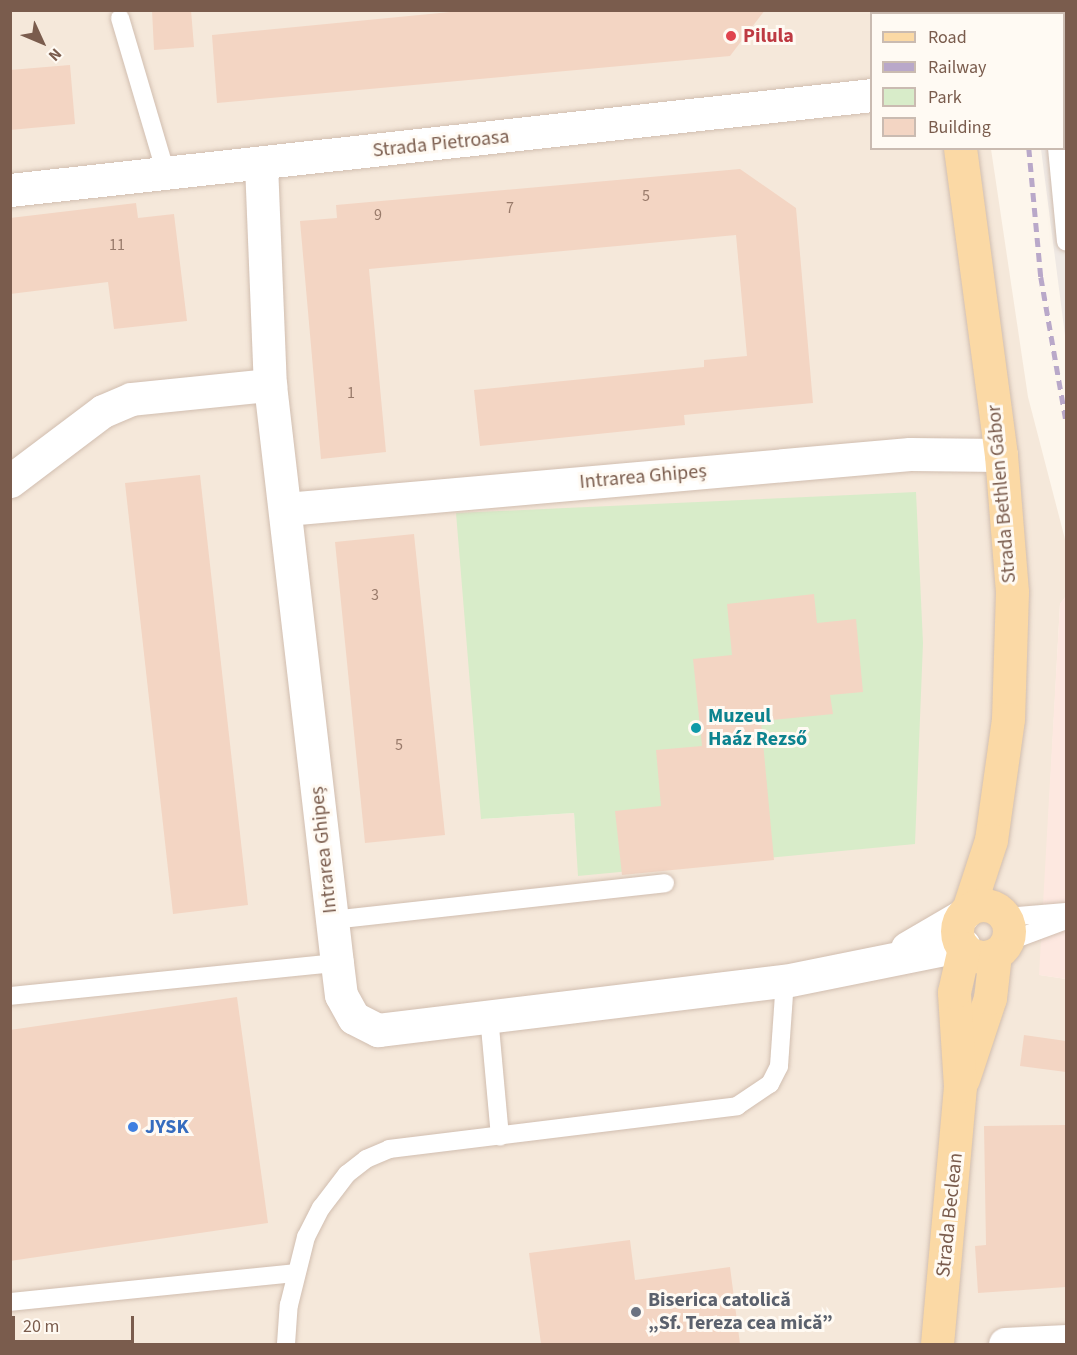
<!DOCTYPE html>
<meta charset="utf-8">
<style>
body{margin:0}
#map{position:relative;width:1077px;height:1355px;overflow:hidden;background:#fdf6ec;font-family:"Source Sans 3",sans-serif}
div>[style]{position:absolute}
.residential>*{inset:0;background:#f5e8da}
.commercial>*{inset:0;background:#fde8e0}
.industrial>*{inset:0;background:#efe9e4}
.green>*{inset:0;background:#d8ecc9}
.building>*{inset:0;background:#f3d5c3}
.roads{filter:drop-shadow(0 0 2px #d1beb0) drop-shadow(0 0 2px #d1beb0)}
.lane>*{height:18px;margin:-9px;padding:0 9px;transform-origin:9px;border-radius:9px;background:#fff}
.street>*{height:33px;margin:-16.5px;padding:0 16.5px;transform-origin:16.5px;border-radius:16.5px;background:#fff}
.primary>*{height:33px;margin:-16.5px;padding:0 16.5px;transform-origin:16.5px;border-radius:16.5px;background:#fbd9a5}
.primary>.ring{margin:-16.5px;padding:0;box-sizing:content-box;background:none;border:33px solid #fbd9a5;border-radius:50%}
.rail>*{height:4.5px;margin-top:-2.25px;transform-origin:0;background:repeating-linear-gradient(90deg,#b9a8c9 0 9px,transparent 0 15px)}
.dots>*{width:16px;height:16px;translate:-50% -50%;box-sizing:border-box;border:3px solid #fffaf3;border-radius:50%}
span{translate:-50% -50%;white-space:nowrap;text-align:center;line-height:1.15;-webkit-text-stroke:6px #fffaf3;paint-order:stroke}
.number-label{font-size:16px;color:#987a6a}
.number-label span{-webkit-text-stroke-width:0}
.health-label{font-size:20px;color:#be3a42;font-weight:700}
.left{translate:0 -50%;text-align:left}
.street-label{font-size:20px;color:#7a5c4d}
.culture-label{font-size:20px;color:#0d838f;font-weight:700}
.shop-label{font-size:20px;color:#366cbe;font-weight:700}
.worship-label{font-size:20px;color:#5b616d;font-weight:700}
.frame{position:absolute;inset:0;border:12px solid #7a5c4d;pointer-events:none}
.legend{position:absolute;left:870px;top:12px;width:195px;height:138px;box-sizing:border-box;background:#fffaf3;border:2px solid #cabbb1;margin:0;padding:8px 10px;list-style:none;font-size:18px;color:#7a5c4d}
.legend li{display:flex;align-items:center;gap:12px;height:30px}
.legend b{width:30px;border:2px solid #cabbb1}
.north{position:absolute;left:12px;top:12px;width:60px;height:60px;-webkit-text-stroke:4px #fffaf3;paint-order:stroke;rotate:134deg;font-size:16px;font-weight:700;line-height:24px;text-align:center;color:#7a5c4d}
.north::after{content:'';display:block;margin:auto;width:21px;height:27px;background:#7a5c4d;clip-path:polygon(50% 0,100% 100%,50% 72%,0 100%)}
.scale{position:absolute;left:12px;top:1316px;width:122px;height:27px;box-sizing:border-box;border:3px solid #7a5c4d;border-top:0;padding-left:8px;font-size:18px;line-height:21px;white-space:nowrap;color:#7a5c4d;-webkit-text-stroke:4px #fffaf3;paint-order:stroke}
</style>
<div id="map">
<div class="residential">
<div style="clip-path:polygon(evenodd,10px 11px,971px 11px,972px 13px,872px 14px,872px 148px,991px 149px,1028px 397px,1066px 543px,1066px 596px,1060px 604px,1040px 975px,1066px 979px,1066px 1344px,11px 1344px,10px 11px,923px 643px,579px 876px,574px 813px,481px 819px,923px 643px)"></div>
</div>
<div class="commercial">
<div style="clip-path:polygon(1066px 596px,1066px 979px,1039px 975px,1060px 604px)"></div>
</div>
<div class="industrial">
<div style="clip-path:polygon(1031px 11px,1066px 11px,1066px 343px,1041px 149px,1064px 148px,1064px 14px)"></div>
</div>
<div class="green">
<div style="clip-path:polygon(916px 492px,923px 643px,915px 844px,578px 876px,574px 813px,481px 819px,456px 513px)"></div>
</div>
<div class="building">
<div style="clip-path:polygon(152px 10px,191px 10px,194px 47px,154px 50px)"></div>
<div style="clip-path:polygon(471px 10px,765px 10px,730px 56px,217px 103px,212px 35px)"></div>
<div style="clip-path:polygon(70px 65px,75px 124px,10px 130px,10px 70px)"></div>
<div style="clip-path:polygon(740px 169px,796px 208px,813px 403px,684px 415px,685px 425px,480px 446px,474px 390px,704px 367px,704px 360px,747px 356px,736px 235px,369px 269px,386px 452px,321px 459px,300px 221px,337px 218px,336px 205px)"></div>
<div style="clip-path:polygon(136px 203px,138px 218px,174px 214px,187px 321px,114px 329px,108px 282px,10px 294px,10px 218px)"></div>
<div style="clip-path:polygon(200px 475px,248px 905px,173px 914px,125px 483px)"></div>
<div style="clip-path:polygon(414px 534px,445px 835px,365px 843px,335px 542px)"></div>
<div style="clip-path:polygon(814px 594px,817px 623px,856px 619px,863px 692px,830px 695px,833px 714px,761px 721px,774px 860px,622px 875px,615px 811px,661px 806px,656px 750px,702px 746px,693px 659px,732px 655px,727px 604px)"></div>
<div style="clip-path:polygon(237px 997px,268px 1223px,10px 1261px,10px 1030px)"></div>
<div style="clip-path:polygon(1024px 1035px,1066px 1041px,1066px 1072px,1020px 1066px)"></div>
<div style="clip-path:polygon(1066px 1125px,1066px 1287px,978px 1293px,975px 1246px,986px 1245px,984px 1126px)"></div>
<div style="clip-path:polygon(630px 1240px,635px 1280px,730px 1267px,740px 1344px,541px 1344px,529px 1253px)"></div>
</div>
<div class="roads">
<div class="lane">
<div style="left:1046px;top:10px;width:4px;rotate:90deg"></div>
<div style="left:120px;top:18px;width:162px;rotate:73.5deg"></div>
<div style="left:1057px;top:148px;width:94px;rotate:84.5deg"></div>
<div style="left:1006px;top:917px;width:60px;rotate:-4.8deg"></div>
<div style="left:332px;top:920px;width:335px;rotate:-6.3deg"></div>
<div style="left:1007px;top:942px;width:63px;rotate:-20.4deg"></div>
<div style="left:10px;top:996px;width:329px;rotate:-5.8deg"></div>
<div style="left:489px;top:1016px;width:121px;rotate:84.8deg"></div>
<div style="left:10px;top:1302px;width:287px;rotate:-5.8deg"></div>
<div style="left:286px;top:1344px;width:39px;rotate:-86deg"></div>
<div style="left:289px;top:1305px;width:70px;rotate:-76deg"></div>
<div style="left:306px;top:1237px;width:33px;rotate:-63deg"></div>
<div style="left:321px;top:1208px;width:43px;rotate:-52.6deg"></div>
<div style="left:347px;top:1174px;width:24px;rotate:-38deg"></div>
<div style="left:366px;top:1159px;width:25px;rotate:-23deg"></div>
<div style="left:389px;top:1149px;width:351px;rotate:-7deg"></div>
<div style="left:737px;top:1106px;width:40px;rotate:-34deg"></div>
<div style="left:770px;top:1084px;width:20px;rotate:-63deg"></div>
<div style="left:779px;top:1066px;width:85px;rotate:-86deg"></div>
</div>
<div class="street">
<div style="left:261px;top:164px;width:221px;rotate:87.7deg"></div>
<div style="left:270px;top:385px;width:582px;rotate:83.39deg"></div>
<div style="left:337px;top:963px;width:32px;rotate:83deg"></div>
<div style="left:341px;top:995px;width:26px;rotate:61deg"></div>
<div style="left:354px;top:1018px;width:27px;rotate:27deg"></div>
<div style="left:378px;top:1030px;width:410px;rotate:-6.9deg"></div>
<div style="left:785px;top:981px;width:182px;rotate:-11.4deg"></div>
<div style="left:10px;top:190px;width:867px;rotate:-6.29deg"></div>
<div style="left:10px;top:481px;width:116px;rotate:-37deg"></div>
<div style="left:103px;top:411px;width:30px;rotate:-23deg"></div>
<div style="left:131px;top:399px;width:140px;rotate:-5.8deg"></div>
<div style="left:286px;top:509px;width:626px;rotate:-5.04deg"></div>
<div style="left:910px;top:454px;width:91px;rotate:0.6deg"></div>
<div style="left:907px;top:948px;width:64px;rotate:-30.2deg"></div>
<div style="left:1005px;top:1344px;width:61px;rotate:-2.8deg"></div>
</div>
<div class="primary">
<div style="left:938px;top:10px;width:4px;rotate:90deg"></div>
<div style="left:960px;top:148px;width:310px;rotate:82.4deg"></div>
<div style="left:1001px;top:455px;width:137px;rotate:85.4deg"></div>
<div style="left:1012px;top:592px;width:127px;rotate:91.8deg"></div>
<div style="left:1008px;top:719px;width:122px;rotate:98deg"></div>
<div style="left:991px;top:840px;width:74px;rotate:108.2deg"></div>
<div class="ring" style="left:957px;top:905px;width:19px;height:19px"></div>
<div style="left:963px;top:1079px;width:85px;rotate:-71.6deg"></div>
<div style="left:990px;top:998px;width:44px;rotate:-83.5deg"></div>
<div style="left:937px;top:1344px;width:259px;rotate:-84.9deg"></div>
<div style="left:960px;top:1086px;width:94px;rotate:-93.7deg"></div>
<div style="left:954px;top:992px;width:45px;rotate:-77.2deg"></div>
</div>
</div>
<div class="rail">
<div style="left:1015px;top:10px;width:4px;rotate:90deg"></div>
<div style="left:1029px;top:148px;width:130px;rotate:84.7deg"></div>
<div style="left:1041px;top:277px;width:145px;rotate:80.1deg"></div>
</div>
<div class="dots">
<div style="left:731px;top:36px;background:#e0444e"></div>
<div style="left:696px;top:728px;background:#0f9aa8"></div>
<div style="left:133px;top:1127px;background:#3f7fe0"></div>
<div style="left:636px;top:1312px;background:#6b7280"></div>
</div>
<div class="number-label">
<span style="left:646px;top:196px">5</span>
<span style="left:510px;top:208px">7</span>
<span style="left:378px;top:215px">9</span>
<span style="left:117px;top:245px">11</span>
<span style="left:351px;top:393px">1</span>
<span style="left:375px;top:595px">3</span>
<span style="left:399px;top:745px">5</span>
</div>
<div class="health-label">
<span class="left" style="left:743px;top:36px">Pilula</span>
</div>
<div class="street-label">
<span style="left:441px;top:144px;rotate:-6deg">Strada Pietroasa</span>
<span style="left:643px;top:477px;rotate:-5deg">Intrarea Ghipeș</span>
<span style="left:1002px;top:494px;rotate:-95deg">Strada Bethlen Gábor</span>
<span style="left:324px;top:850px;rotate:-96deg">Intrarea Ghipeș</span>
<span style="left:950px;top:1215px;rotate:-84deg">Strada Beclean</span>
</div>
<div class="culture-label">
<span class="left" style="left:708px;top:728px">Muzeul<br>Haáz Rezső</span>
</div>
<div class="shop-label">
<span class="left" style="left:145px;top:1127px">JYSK</span>
</div>
<div class="worship-label">
<span class="left" style="left:648px;top:1312px">Biserica catolică<br>„Sf. Tereza cea mică”</span>
</div>
<div class="frame"></div>
<ul class="legend">
<li><b style="height:8px;background:#fbd9a5"></b>Road</li>
<li><b style="height:8px;background:#b9a8c9"></b>Railway</li>
<li><b style="height:16px;background:#d8ecc9"></b>Park</li>
<li><b style="height:16px;background:#f3d5c3"></b>Building</li>
</ul>
<div class="north">N</div>
<div class="scale">20 m</div>
</div>
